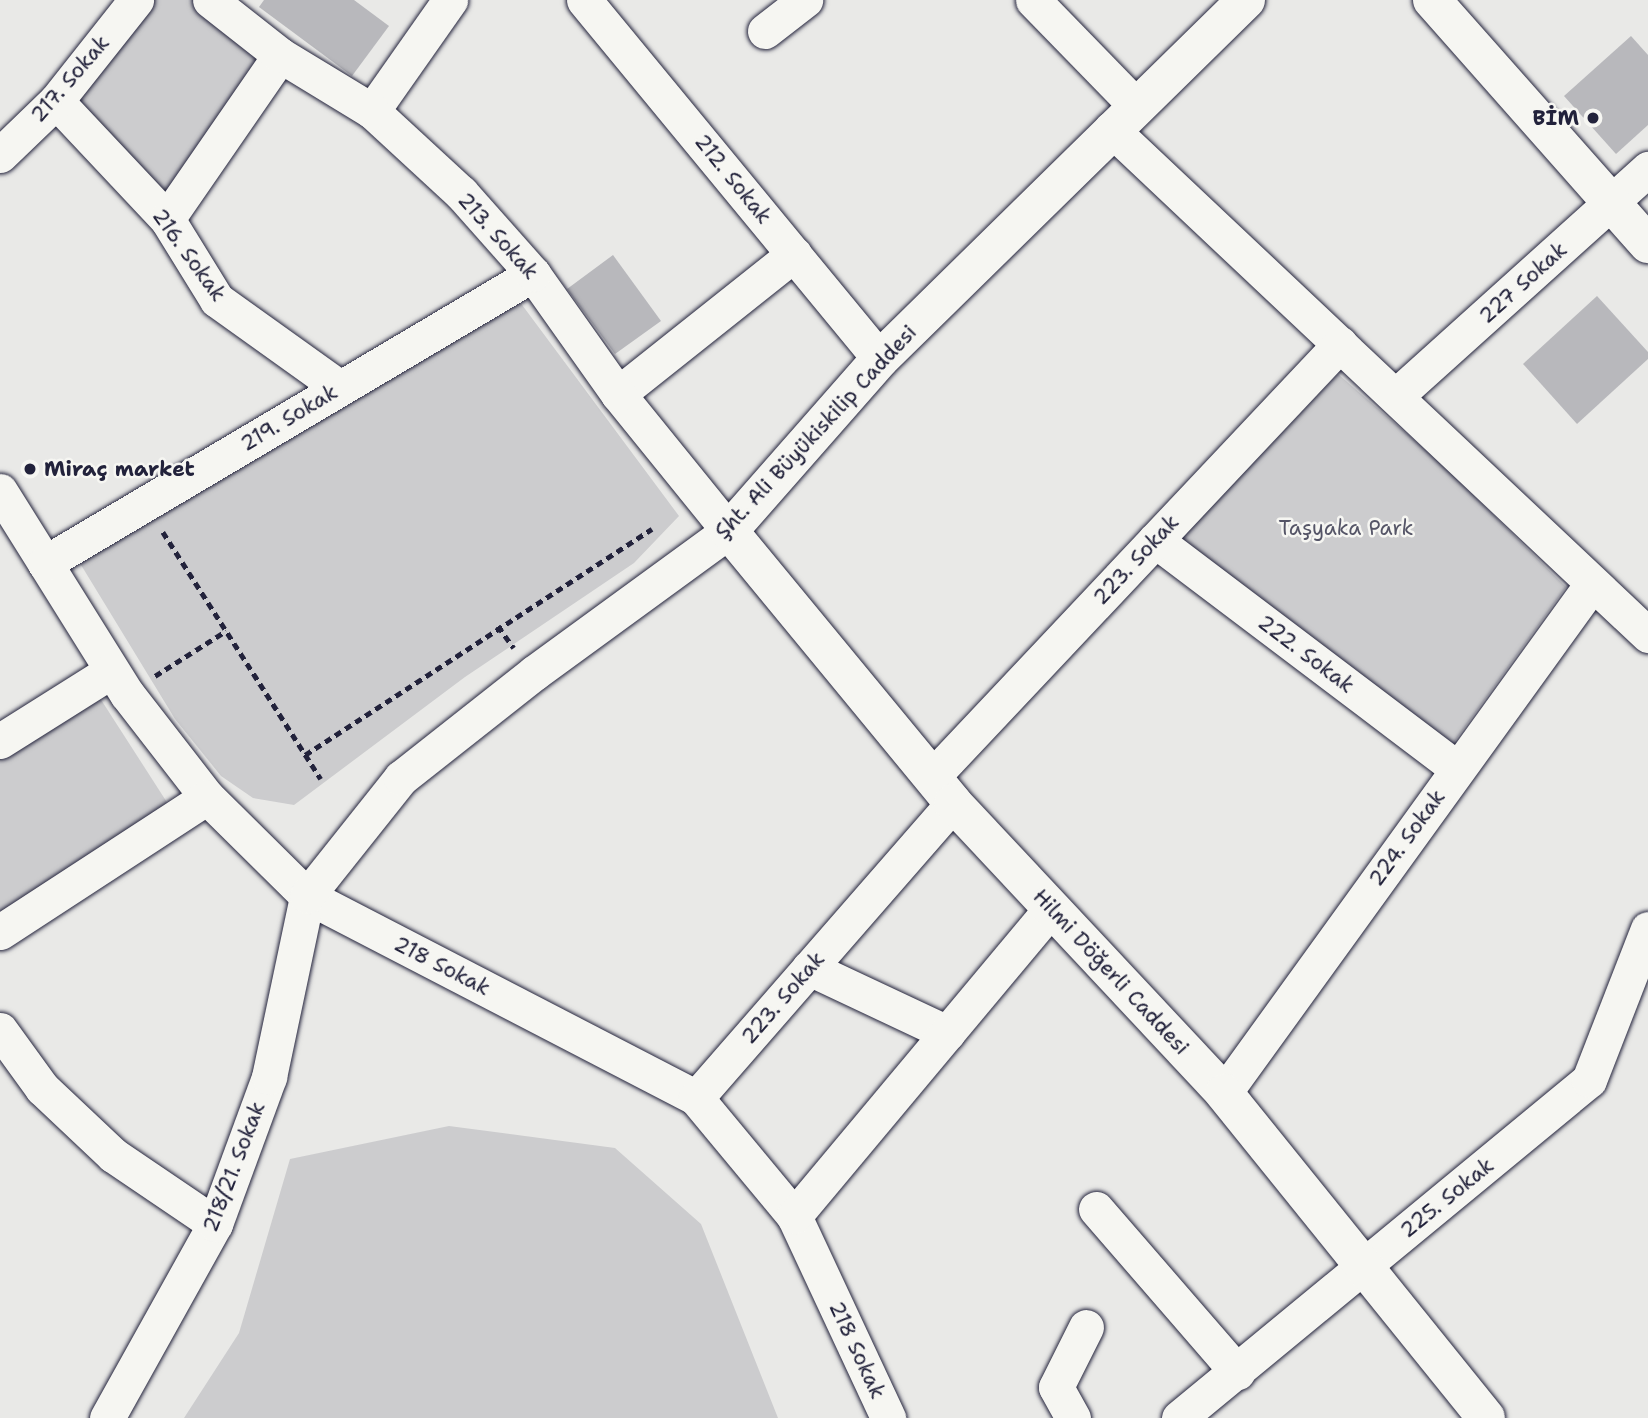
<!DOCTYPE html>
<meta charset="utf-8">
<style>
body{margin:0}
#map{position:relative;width:1648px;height:1418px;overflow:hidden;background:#e9e9e7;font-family:"Shantell Sans",sans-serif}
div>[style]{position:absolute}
.green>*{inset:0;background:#ccccce}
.building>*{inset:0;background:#b8b8bc}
.path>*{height:4.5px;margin-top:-2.25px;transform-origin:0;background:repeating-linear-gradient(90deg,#22223b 0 7px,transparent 0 12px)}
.roads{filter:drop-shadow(0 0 2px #22223b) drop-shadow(0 0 2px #22223b)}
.street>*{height:35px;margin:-17.5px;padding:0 17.5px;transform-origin:17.5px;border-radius:17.5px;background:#f6f6f2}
.secondary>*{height:38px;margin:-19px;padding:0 19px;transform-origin:19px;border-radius:19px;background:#f6f6f2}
.primary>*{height:38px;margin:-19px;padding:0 19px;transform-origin:19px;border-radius:19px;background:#f6f6f2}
.dots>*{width:19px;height:19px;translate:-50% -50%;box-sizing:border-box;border:4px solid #f6f6f2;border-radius:50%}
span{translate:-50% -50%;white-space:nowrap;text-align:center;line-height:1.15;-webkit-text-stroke:5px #f6f6f2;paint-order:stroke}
.street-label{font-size:21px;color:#22223b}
.poi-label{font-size:21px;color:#22223b;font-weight:700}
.right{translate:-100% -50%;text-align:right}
.left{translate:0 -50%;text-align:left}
.park-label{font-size:21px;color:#555567}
</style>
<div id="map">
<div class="green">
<div style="clip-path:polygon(136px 0,210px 0,280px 55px,167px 219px,56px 101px)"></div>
<div style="clip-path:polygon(511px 290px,679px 516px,634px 563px,465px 677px,294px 805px,253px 798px,221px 776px,175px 719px,78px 560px)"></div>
<div style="clip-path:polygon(1338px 374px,1444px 466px,1566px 587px,1449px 749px,1180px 539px)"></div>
<div style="clip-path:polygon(98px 695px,170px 807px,0 917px,0 757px)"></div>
<div style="clip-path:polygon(449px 1126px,615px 1148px,701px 1224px,778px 1418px,184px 1418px,239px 1333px,290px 1159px)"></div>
</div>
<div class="building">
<div style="clip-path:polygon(264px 0,354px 0,389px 26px,352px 76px,259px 7px)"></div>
<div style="clip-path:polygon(1631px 36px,1648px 55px,1648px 125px,1616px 154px,1564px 96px)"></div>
<div style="clip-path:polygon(613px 255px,661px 321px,615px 354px,567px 289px)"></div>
<div style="clip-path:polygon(1597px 296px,1648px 352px,1648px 359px,1577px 424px,1523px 364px)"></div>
</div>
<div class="path">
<div style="left:163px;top:532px;width:293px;rotate:57.4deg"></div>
<div style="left:498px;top:626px;width:27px;rotate:54deg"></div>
<div style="left:155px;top:676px;width:84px;rotate:-32.4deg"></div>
<div style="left:305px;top:755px;width:414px;rotate:-33.1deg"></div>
</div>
<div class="roads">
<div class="street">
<div style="left:584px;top:0;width:465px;rotate:50.5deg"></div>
<div style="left:1033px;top:0;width:148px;rotate:45.8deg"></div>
<div style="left:765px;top:31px;width:51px;rotate:-37.8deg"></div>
<div style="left:56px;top:101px;width:162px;rotate:46.8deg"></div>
<div style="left:167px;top:219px;width:95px;rotate:58.3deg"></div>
<div style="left:217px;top:300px;width:151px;rotate:35.6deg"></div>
<div style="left:372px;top:111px;width:136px;rotate:-54.9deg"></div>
<div style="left:1111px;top:129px;width:738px;rotate:43.3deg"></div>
<div style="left:0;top:155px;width:78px;rotate:-44deg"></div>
<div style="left:56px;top:101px;width:129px;rotate:-51.6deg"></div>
<div style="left:167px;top:219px;width:199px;rotate:-55.4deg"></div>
<div style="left:618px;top:394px;width:225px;rotate:-38.5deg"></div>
<div style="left:1397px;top:395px;width:338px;rotate:-42deg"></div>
<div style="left:0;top:491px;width:239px;rotate:58deg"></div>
<div style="left:127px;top:694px;width:130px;rotate:52.2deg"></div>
<div style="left:207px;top:797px;width:141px;rotate:44.7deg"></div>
<div style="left:307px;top:896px;width:438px;rotate:27.4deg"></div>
<div style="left:696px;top:1098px;width:153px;rotate:50.3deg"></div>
<div style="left:794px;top:1216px;width:223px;rotate:65deg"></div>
<div style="left:1155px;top:540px;width:378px;rotate:37.1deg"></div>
<div style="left:45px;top:563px;width:567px;rotate:-30.63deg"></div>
<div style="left:0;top:741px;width:131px;rotate:-32.2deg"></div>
<div style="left:932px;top:777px;width:595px;rotate:-46.7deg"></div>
<div style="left:0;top:932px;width:247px;rotate:-33.1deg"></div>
<div style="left:809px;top:968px;width:153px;rotate:25.2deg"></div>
<div style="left:0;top:1030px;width:72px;rotate:54.1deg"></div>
<div style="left:42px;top:1088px;width:98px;rotate:43.3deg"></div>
<div style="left:113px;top:1155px;width:123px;rotate:34.1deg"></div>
<div style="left:1224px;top:1093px;width:628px;rotate:-54.13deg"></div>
<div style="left:696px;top:1098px;width:391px;rotate:-48.9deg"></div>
<div style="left:1096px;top:1209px;width:216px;rotate:49.1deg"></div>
<div style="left:794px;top:1216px;width:400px;rotate:-50.1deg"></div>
<div style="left:107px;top:1418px;width:222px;rotate:-60.9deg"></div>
<div style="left:215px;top:1224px;width:157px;rotate:-69.8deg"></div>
<div style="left:269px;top:1077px;width:185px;rotate:-78.1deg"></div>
<div style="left:307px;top:896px;width:151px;rotate:-51.5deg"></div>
<div style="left:401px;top:778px;width:169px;rotate:-38.3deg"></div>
<div style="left:534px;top:673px;width:241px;rotate:-36.1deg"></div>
<div style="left:729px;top:531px;width:176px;rotate:-129deg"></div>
<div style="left:618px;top:394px;width:147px;rotate:-125.3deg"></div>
<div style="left:533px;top:274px;width:108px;rotate:-131.6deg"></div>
<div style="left:461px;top:193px;width:121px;rotate:-137.3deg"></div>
<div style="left:372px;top:111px;width:108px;rotate:-148.7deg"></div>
<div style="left:280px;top:55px;width:89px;rotate:-141.8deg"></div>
<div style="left:1073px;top:1418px;width:35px;rotate:-119deg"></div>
<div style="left:1056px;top:1387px;width:67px;rotate:-63.4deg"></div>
<div style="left:1179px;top:1418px;width:531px;rotate:-39.5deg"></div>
<div style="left:1589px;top:1080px;width:162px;rotate:-68.7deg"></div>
</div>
<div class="secondary">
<div style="left:1246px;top:0;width:513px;rotate:135.55deg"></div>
<div style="left:880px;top:359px;width:229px;rotate:131.3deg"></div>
<div style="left:729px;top:531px;width:352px;rotate:50.5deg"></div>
<div style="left:953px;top:803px;width:397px;rotate:46.9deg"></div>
<div style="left:1224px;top:1093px;width:417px;rotate:51.1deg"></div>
</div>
<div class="primary">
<div style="left:1432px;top:0;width:326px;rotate:48.5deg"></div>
</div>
</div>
<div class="dots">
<div style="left:1593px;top:118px;background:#22223b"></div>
<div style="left:30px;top:469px;background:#22223b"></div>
</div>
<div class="street-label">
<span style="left:70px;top:79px;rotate:-49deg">217. Sokak</span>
<span style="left:733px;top:179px;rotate:51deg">212. Sokak</span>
<span style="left:498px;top:236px;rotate:48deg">213. Sokak</span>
<span style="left:189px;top:255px;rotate:54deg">216. Sokak</span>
<span style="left:1523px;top:283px;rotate:-42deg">227 Sokak</span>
<span style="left:289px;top:418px;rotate:-31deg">219. Sokak</span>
<span style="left:816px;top:432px;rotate:-47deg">Şht. Ali Büyükiskilip Caddesi</span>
<span style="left:1136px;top:560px;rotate:-47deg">223. Sokak</span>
<span style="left:1306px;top:654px;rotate:37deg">222. Sokak</span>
<span style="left:1407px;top:838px;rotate:-54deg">224. Sokak</span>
<span style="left:442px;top:966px;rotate:27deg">218 Sokak</span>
<span style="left:1111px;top:972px;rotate:47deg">Hilmi Döğerli Caddesi</span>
<span style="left:783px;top:998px;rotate:-49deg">223. Sokak</span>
<span style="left:234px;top:1167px;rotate:-69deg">218/21. Sokak</span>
<span style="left:1447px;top:1198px;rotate:-39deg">225. Sokak</span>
<span style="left:857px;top:1350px;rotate:65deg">218 Sokak</span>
</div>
<div class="poi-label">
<span class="right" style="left:1579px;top:118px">BİM</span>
<span class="left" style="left:44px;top:469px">Miraç market</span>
</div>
<div class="park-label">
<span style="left:1346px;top:528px">Taşyaka Park</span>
</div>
</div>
